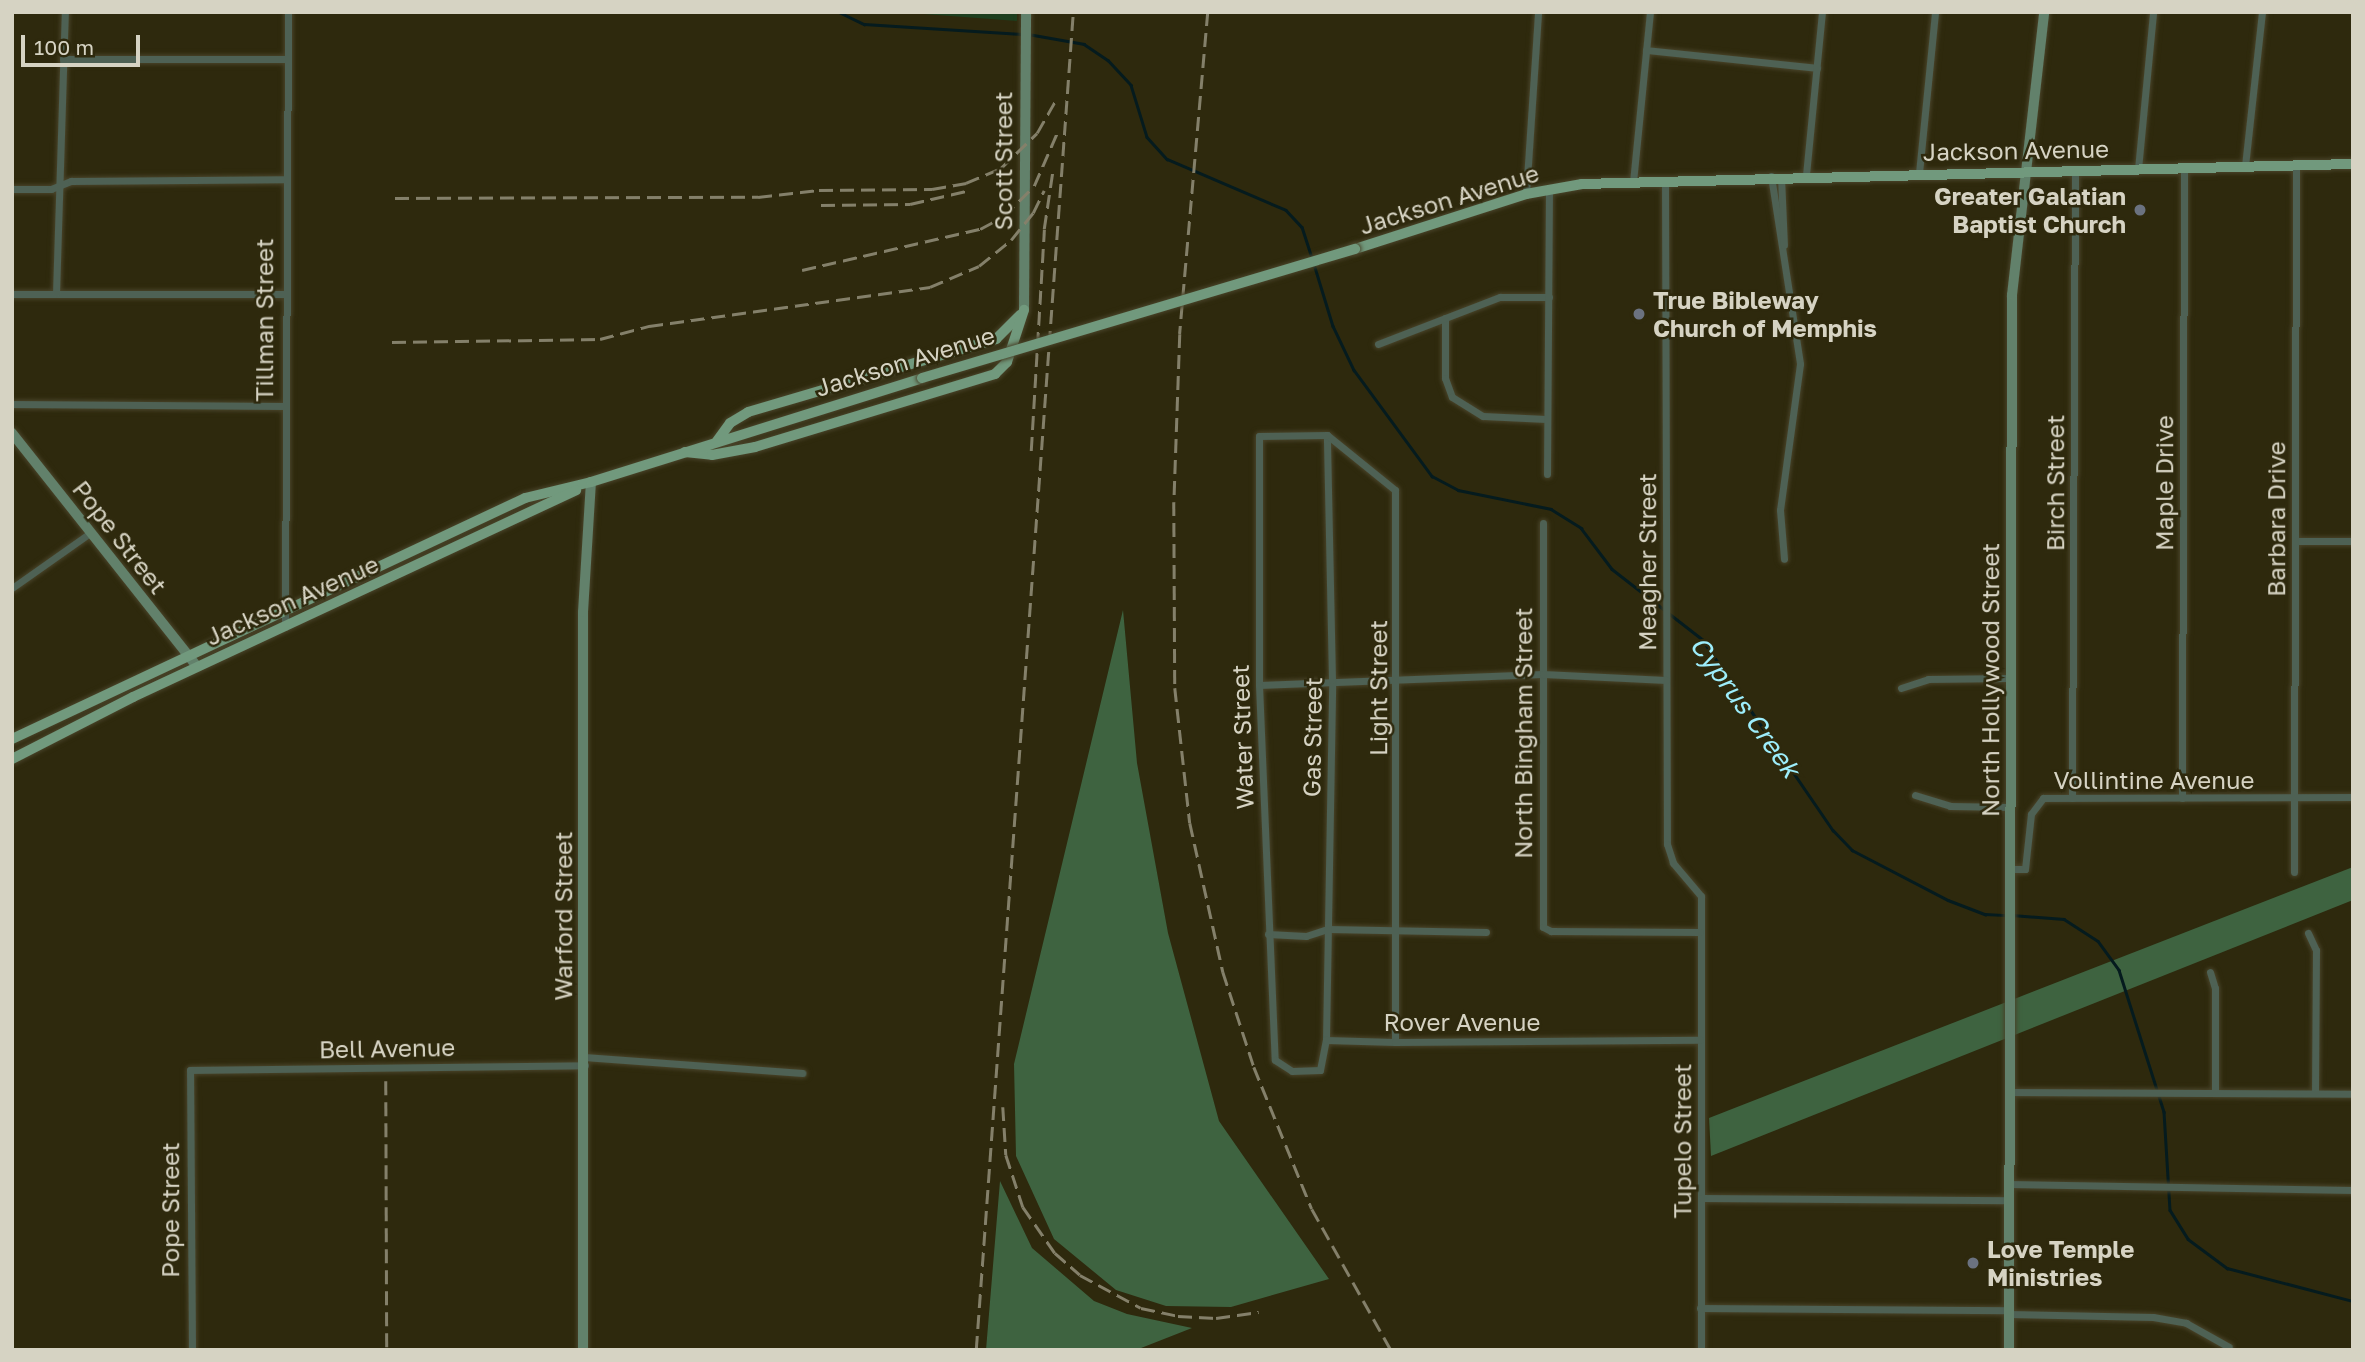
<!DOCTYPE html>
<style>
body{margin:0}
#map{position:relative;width:2365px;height:1362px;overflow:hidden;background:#2e290d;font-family:"Golos Text",sans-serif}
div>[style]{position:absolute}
.green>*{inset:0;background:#1e3f1f}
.forest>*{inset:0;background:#3e6340}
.stream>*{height:2.5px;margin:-1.25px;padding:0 1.25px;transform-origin:1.25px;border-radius:1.25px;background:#051b1e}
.roads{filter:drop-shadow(0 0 2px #49442a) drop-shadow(0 0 2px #49442a)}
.street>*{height:7px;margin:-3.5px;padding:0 3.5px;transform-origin:3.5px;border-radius:3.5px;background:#4e6154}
.secondary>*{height:10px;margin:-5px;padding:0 5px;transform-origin:5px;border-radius:5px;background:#62816b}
.primary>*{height:10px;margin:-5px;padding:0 5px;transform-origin:5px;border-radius:5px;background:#71997d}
.rail>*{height:2.5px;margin-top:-1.25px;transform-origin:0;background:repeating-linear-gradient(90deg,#84806a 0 14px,transparent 0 21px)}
.bridges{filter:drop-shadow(0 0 2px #49442a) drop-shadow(0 0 2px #49442a)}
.primary-bridge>*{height:10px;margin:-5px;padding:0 5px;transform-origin:5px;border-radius:5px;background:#71997d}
.dots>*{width:19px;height:19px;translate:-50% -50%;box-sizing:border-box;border:4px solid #2e290d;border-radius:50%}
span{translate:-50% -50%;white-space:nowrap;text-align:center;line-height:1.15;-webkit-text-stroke:5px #2e290d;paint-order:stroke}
.street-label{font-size:24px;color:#d6d3c3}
.poi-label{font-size:24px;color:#d6d3c3;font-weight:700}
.right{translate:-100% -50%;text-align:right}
.left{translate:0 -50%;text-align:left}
.water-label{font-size:26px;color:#9dedfb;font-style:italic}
.frame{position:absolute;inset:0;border:14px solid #d6d3c3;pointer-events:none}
.scale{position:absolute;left:21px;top:35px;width:119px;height:32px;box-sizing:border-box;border:4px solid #d6d3c3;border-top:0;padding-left:9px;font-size:21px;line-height:24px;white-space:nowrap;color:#d6d3c3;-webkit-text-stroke:5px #2e290d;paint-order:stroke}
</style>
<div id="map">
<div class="green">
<div style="clip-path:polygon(897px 12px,1017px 12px,1017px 21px)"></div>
</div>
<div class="forest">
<div style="clip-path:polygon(1123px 610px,1137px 763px,1168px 933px,1219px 1121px,1329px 1279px,1231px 1307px,1166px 1306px,1116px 1290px,1054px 1239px,1016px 1156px,1014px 1064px)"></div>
<div style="clip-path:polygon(2353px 867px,2353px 900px,1711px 1156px,1709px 1118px)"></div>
<div style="clip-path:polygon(1000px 1181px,1032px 1248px,1094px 1301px,1127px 1314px,1192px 1328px,1136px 1350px,986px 1350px)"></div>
</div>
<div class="stream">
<div style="left:839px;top:12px;width:28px;rotate:26deg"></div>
<div style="left:864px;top:24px;width:157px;rotate:3.6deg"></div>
<div style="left:1028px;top:34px;width:57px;rotate:10.1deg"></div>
<div style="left:1084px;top:44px;width:29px;rotate:34deg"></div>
<div style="left:1108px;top:60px;width:34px;rotate:47deg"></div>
<div style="left:1131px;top:85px;width:54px;rotate:72.9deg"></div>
<div style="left:1147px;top:137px;width:30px;rotate:48deg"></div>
<div style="left:1167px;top:159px;width:129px;rotate:23.2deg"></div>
<div style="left:1286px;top:210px;width:23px;rotate:47deg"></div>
<div style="left:1302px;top:227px;width:33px;rotate:72deg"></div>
<div style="left:1314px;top:264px;width:65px;rotate:73deg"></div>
<div style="left:1333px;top:326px;width:49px;rotate:64.5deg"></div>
<div style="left:1354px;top:370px;width:132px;rotate:53.7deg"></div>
<div style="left:1432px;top:476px;width:30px;rotate:28deg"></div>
<div style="left:1458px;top:490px;width:95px;rotate:11.5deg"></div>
<div style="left:1551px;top:509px;width:36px;rotate:32deg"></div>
<div style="left:1581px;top:528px;width:51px;rotate:52.9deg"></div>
<div style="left:1612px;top:569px;width:114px;rotate:37.9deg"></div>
<div style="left:1702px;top:639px;width:232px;rotate:55.6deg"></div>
<div style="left:1833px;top:830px;width:28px;rotate:46deg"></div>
<div style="left:1852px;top:850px;width:108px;rotate:27.5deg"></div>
<div style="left:1948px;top:900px;width:40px;rotate:21deg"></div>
<div style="left:1985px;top:914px;width:21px;rotate:3deg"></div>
<div style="left:2012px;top:915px;width:52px;rotate:4.4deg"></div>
<div style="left:2064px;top:919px;width:40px;rotate:32.9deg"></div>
<div style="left:2098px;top:941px;width:36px;rotate:54deg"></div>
<div style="left:2119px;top:970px;width:149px;rotate:72.4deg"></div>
<div style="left:2164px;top:1112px;width:98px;rotate:86.5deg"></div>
<div style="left:2170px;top:1210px;width:34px;rotate:58deg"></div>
<div style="left:2188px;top:1239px;width:49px;rotate:36.6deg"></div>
<div style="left:2227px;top:1268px;width:130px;rotate:14.7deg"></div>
</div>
<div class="roads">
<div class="street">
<div style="left:1646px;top:50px;width:172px;rotate:6deg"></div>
<div style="left:63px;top:59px;width:223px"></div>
<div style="left:2245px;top:166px;width:155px;rotate:-83.7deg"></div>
<div style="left:2138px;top:169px;width:158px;rotate:-84.5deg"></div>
<div style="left:1919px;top:173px;width:162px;rotate:-84.3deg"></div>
<div style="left:1806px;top:175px;width:164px;rotate:-84.4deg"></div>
<div style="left:1771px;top:176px;width:190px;rotate:81.2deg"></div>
<div style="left:1800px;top:364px;width:147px;rotate:97.8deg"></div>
<div style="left:1780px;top:510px;width:49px;rotate:85.3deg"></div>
<div style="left:1781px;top:177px;width:68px;rotate:87.5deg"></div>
<div style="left:1665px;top:180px;width:664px;rotate:89.83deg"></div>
<div style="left:1667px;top:844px;width:20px;rotate:72deg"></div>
<div style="left:1673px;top:863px;width:43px;rotate:49.7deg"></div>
<div style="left:1701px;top:896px;width:454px;rotate:90deg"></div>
<div style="left:1633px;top:182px;width:171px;rotate:-84.3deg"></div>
<div style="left:12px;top:189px;width:39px"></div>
<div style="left:51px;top:189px;width:22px;rotate:-22deg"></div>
<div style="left:71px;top:181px;width:213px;rotate:-0.5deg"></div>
<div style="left:1526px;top:194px;width:182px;rotate:-86.2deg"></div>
<div style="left:12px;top:294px;width:271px"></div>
<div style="left:56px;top:294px;width:282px;rotate:-88.2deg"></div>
<div style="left:1445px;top:318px;width:60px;rotate:90deg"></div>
<div style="left:1445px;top:378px;width:20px;rotate:70deg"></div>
<div style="left:1452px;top:397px;width:36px;rotate:32deg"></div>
<div style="left:1483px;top:416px;width:63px;rotate:2.7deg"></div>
<div style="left:1378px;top:344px;width:131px;rotate:-21.1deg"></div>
<div style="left:1500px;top:297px;width:49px"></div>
<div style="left:12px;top:404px;width:271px;rotate:0.4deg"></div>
<div style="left:1547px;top:474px;width:284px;rotate:-89.6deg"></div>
<div style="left:1543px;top:523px;width:404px;rotate:90deg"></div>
<div style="left:1543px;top:927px;width:9px;rotate:27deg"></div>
<div style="left:1551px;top:931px;width:149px;rotate:0.4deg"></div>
<div style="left:2295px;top:541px;width:58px"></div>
<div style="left:12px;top:588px;width:95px;rotate:-35.2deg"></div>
<div style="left:285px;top:627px;width:615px;rotate:-89.72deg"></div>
<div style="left:1259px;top:685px;width:284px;rotate:-2.2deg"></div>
<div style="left:1543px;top:674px;width:123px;rotate:2.8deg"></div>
<div style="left:1901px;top:688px;width:28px;rotate:-18deg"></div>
<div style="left:1928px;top:679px;width:83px;rotate:-0.7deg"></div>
<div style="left:1915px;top:795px;width:37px;rotate:17deg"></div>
<div style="left:1950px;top:806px;width:60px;rotate:1deg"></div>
<div style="left:2072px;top:798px;width:629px;rotate:-89.73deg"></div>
<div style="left:2182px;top:798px;width:630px;rotate:-89.82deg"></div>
<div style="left:2011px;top:869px;width:14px"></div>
<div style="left:2025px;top:869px;width:55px;rotate:-83.8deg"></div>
<div style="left:2031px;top:814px;width:20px;rotate:-53deg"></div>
<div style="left:2043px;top:798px;width:310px;rotate:-0.2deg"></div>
<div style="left:2294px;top:872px;width:707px;rotate:-89.84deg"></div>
<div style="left:2308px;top:933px;width:19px;rotate:65deg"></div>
<div style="left:2316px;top:950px;width:143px;rotate:90.4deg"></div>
<div style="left:1268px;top:934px;width:38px;rotate:3deg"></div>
<div style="left:1306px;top:936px;width:23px;rotate:-18deg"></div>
<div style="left:1328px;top:929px;width:158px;rotate:1.1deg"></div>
<div style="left:2210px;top:972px;width:17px;rotate:73deg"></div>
<div style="left:2215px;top:988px;width:104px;rotate:90deg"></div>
<div style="left:1326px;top:1040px;width:360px;rotate:-89deg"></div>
<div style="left:1332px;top:680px;width:245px;rotate:-91.2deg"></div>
<div style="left:1395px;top:1042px;width:552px;rotate:-90deg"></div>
<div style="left:1395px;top:490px;width:87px;rotate:-141deg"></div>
<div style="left:1327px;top:435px;width:68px;rotate:179.2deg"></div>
<div style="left:1259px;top:436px;width:249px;rotate:90deg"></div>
<div style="left:1259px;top:685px;width:375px;rotate:87.6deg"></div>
<div style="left:1275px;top:1060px;width:20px;rotate:33deg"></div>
<div style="left:1292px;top:1071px;width:28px;rotate:-2deg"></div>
<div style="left:1320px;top:1070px;width:31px;rotate:-79deg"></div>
<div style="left:1326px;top:1040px;width:69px;rotate:1.7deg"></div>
<div style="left:1395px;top:1042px;width:305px;rotate:-0.4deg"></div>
<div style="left:584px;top:1057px;width:219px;rotate:4.2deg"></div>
<div style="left:2010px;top:1092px;width:343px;rotate:0.3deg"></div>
<div style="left:2009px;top:1184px;width:344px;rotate:1deg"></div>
<div style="left:1702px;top:1198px;width:307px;rotate:0.4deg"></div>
<div style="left:1700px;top:1308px;width:309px;rotate:0.4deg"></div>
<div style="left:2009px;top:1314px;width:144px;rotate:1.2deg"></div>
<div style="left:2153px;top:1317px;width:34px;rotate:10deg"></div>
<div style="left:2186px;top:1323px;width:49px;rotate:29.2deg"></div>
<div style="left:192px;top:1350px;width:280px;rotate:-90.4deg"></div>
<div style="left:190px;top:1070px;width:395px;rotate:-0.7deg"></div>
</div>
<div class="secondary">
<div style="left:1024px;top:310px;width:298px;rotate:-89.6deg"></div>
<div style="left:12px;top:433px;width:298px;rotate:51.6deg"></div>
<div style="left:583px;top:1350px;width:738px;rotate:-90deg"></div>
<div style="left:583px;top:612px;width:130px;rotate:-86.5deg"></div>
<div style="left:2009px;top:1350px;width:1055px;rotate:-89.84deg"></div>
<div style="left:2012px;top:295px;width:285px;rotate:-83.5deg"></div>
</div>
<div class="primary">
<div style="left:1355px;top:249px;width:180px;rotate:-17.8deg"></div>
<div style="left:1526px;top:194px;width:57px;rotate:-10.1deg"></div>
<div style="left:1582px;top:184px;width:771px;rotate:-1.49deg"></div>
<div style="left:717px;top:441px;width:22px;rotate:-54deg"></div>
<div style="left:730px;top:423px;width:21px;rotate:-31deg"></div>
<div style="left:748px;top:412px;width:259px;rotate:-16.4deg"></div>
<div style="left:996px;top:339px;width:34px;rotate:-45deg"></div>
<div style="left:685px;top:452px;width:27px;rotate:6deg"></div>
<div style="left:712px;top:455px;width:44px;rotate:-10.5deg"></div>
<div style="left:755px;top:447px;width:251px;rotate:-16.9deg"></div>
<div style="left:995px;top:374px;width:17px;rotate:-45deg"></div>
<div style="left:1007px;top:362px;width:55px;rotate:-71.9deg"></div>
<div style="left:12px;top:739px;width:567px;rotate:-25.16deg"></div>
<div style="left:525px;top:498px;width:68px;rotate:-13.6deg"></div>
<div style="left:591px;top:482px;width:347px;rotate:-17.4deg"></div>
<div style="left:12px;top:759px;width:136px;rotate:-27.1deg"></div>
<div style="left:133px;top:697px;width:489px;rotate:-25deg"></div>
</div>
</div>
<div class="rail">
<div style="left:1208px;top:12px;width:323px;rotate:95deg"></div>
<div style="left:1180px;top:334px;width:168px;rotate:92deg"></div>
<div style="left:1174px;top:502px;width:186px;rotate:89.7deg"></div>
<div style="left:1175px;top:688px;width:136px;rotate:83.7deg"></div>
<div style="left:1190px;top:823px;width:153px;rotate:77.5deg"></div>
<div style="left:1223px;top:972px;width:100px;rotate:71.9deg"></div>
<div style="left:1254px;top:1067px;width:153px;rotate:67.8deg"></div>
<div style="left:1312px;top:1209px;width:162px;rotate:60.7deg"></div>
<div style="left:395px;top:198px;width:363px;rotate:-0.2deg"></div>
<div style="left:758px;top:197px;width:61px;rotate:-6.5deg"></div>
<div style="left:819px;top:190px;width:113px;rotate:-0.5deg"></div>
<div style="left:932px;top:189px;width:35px;rotate:-10deg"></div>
<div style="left:966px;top:183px;width:38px;rotate:-23deg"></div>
<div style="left:1001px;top:168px;width:50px;rotate:-44.2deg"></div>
<div style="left:1037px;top:133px;width:40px;rotate:-60.3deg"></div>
<div style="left:821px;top:205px;width:89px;rotate:-0.6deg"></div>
<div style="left:910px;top:204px;width:62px;rotate:-13.1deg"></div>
<div style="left:802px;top:270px;width:183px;rotate:-13deg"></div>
<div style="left:980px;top:229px;width:27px;rotate:-28deg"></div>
<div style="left:1004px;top:216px;width:42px;rotate:-45deg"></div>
<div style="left:1034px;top:186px;width:58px;rotate:-66.5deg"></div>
<div style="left:392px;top:342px;width:208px;rotate:-0.8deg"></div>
<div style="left:600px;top:339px;width:51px;rotate:-14.9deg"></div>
<div style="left:649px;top:326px;width:284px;rotate:-7.9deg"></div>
<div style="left:930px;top:287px;width:53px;rotate:-23.2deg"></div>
<div style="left:979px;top:266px;width:41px;rotate:-39.1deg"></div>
<div style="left:1011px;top:240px;width:35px;rotate:-51deg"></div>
<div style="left:1033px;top:213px;width:25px;rotate:-64deg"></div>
<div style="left:1031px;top:451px;width:222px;rotate:-86.6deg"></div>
<div style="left:1044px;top:229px;width:61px;rotate:-81.5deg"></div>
<div style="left:386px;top:1081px;width:269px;rotate:89.8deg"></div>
<div style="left:1003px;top:1107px;width:48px;rotate:86.4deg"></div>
<div style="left:1006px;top:1155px;width:55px;rotate:71.9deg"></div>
<div style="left:1023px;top:1207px;width:56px;rotate:55.2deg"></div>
<div style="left:1055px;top:1253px;width:33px;rotate:41deg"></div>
<div style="left:1080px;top:1275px;width:69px;rotate:28.4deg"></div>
<div style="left:1141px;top:1308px;width:38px;rotate:12deg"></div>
<div style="left:1178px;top:1316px;width:38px;rotate:3deg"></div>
<div style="left:1216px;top:1318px;width:43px;rotate:-7.9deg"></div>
<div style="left:976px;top:1350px;width:1342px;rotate:-85.85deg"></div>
</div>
<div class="bridges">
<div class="primary-bridge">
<div style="left:922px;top:378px;width:452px;rotate:-16.6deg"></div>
</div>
</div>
<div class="dots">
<div style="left:2140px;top:210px;background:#6b7280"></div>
<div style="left:1639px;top:314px;background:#6b7280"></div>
<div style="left:1973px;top:1263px;background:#6b7280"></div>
</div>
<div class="street-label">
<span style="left:2016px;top:150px;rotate:-1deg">Jackson Avenue</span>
<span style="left:1003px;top:161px;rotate:-90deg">Scott Street</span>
<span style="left:1449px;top:199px;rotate:-17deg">Jackson Avenue</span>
<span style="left:264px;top:320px;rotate:-90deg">Tillman Street</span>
<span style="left:905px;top:361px;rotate:-17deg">Jackson Avenue</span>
<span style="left:2055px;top:483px;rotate:-90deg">Birch Street</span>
<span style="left:2164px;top:483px;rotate:-90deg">Maple Drive</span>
<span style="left:2276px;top:519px;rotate:-90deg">Barbara Drive</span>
<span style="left:120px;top:537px;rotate:52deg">Pope Street</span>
<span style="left:1647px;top:562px;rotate:-90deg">Meagher Street</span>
<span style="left:292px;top:600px;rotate:-24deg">Jackson Avenue</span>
<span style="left:1990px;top:680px;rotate:-90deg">North Hollywood Street</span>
<span style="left:1378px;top:688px;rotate:-90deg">Light Street</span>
<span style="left:1523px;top:733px;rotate:-90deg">North Bingham Street</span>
<span style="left:1242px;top:737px;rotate:-92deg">Water Street</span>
<span style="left:1312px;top:737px;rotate:-89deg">Gas Street</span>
<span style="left:2154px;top:780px">Vollintine Avenue</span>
<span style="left:563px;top:916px;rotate:-90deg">Warford Street</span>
<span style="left:1462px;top:1022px">Rover Avenue</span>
<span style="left:387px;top:1048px;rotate:-1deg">Bell Avenue</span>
<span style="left:1682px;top:1141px;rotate:-90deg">Tupelo Street</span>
<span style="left:170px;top:1210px;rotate:-90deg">Pope Street</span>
</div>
<div class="poi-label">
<span class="right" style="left:2126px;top:210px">Greater Galatian<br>Baptist Church</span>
<span class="left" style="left:1653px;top:314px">True Bibleway<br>Church of Memphis</span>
<span class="left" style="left:1987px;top:1263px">Love Temple<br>Ministries</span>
</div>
<div class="water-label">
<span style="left:1745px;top:707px;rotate:54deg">Cyprus Creek</span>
</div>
<div class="frame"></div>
<div class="scale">100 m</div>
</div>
